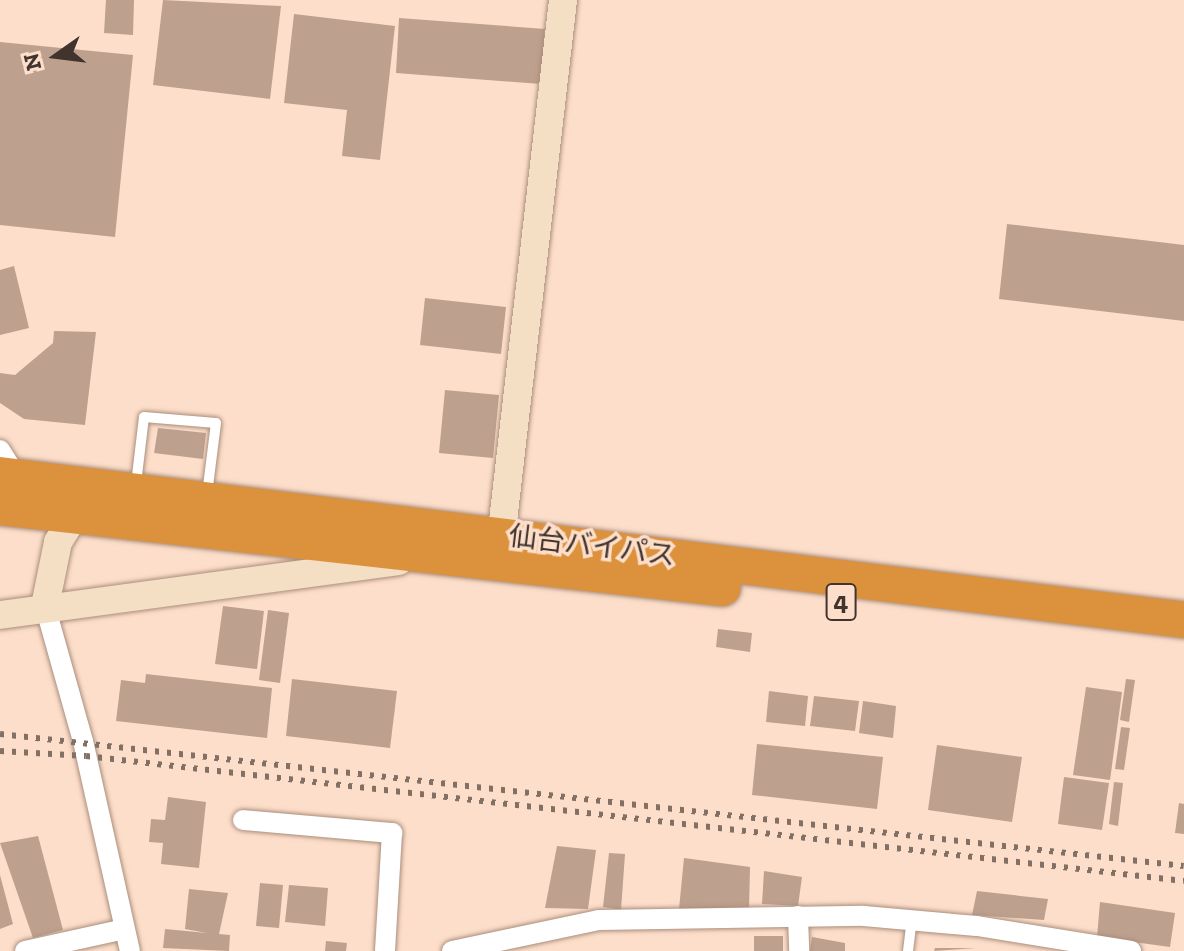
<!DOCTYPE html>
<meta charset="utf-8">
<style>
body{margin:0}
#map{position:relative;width:1184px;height:951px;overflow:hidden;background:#fddeca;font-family:"Zilla Slab","Noto Sans JP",serif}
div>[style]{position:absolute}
.building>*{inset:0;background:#bea08e}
.roads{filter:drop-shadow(0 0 2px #aa8e7c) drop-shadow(0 0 2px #aa8e7c)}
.lane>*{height:10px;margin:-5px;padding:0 5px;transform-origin:5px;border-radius:5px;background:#fff}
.street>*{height:20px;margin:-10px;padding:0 10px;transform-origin:10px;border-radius:10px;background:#fff}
.secondary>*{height:28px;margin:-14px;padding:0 14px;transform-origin:14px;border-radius:14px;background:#f4dec4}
.highway>*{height:36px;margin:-18px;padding:0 18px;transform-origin:18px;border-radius:18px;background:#dc923c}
.rail>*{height:6px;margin-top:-3px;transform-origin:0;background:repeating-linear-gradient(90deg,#837064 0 4px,transparent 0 12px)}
span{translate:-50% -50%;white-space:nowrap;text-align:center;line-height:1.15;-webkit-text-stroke:7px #fddeca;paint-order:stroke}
.shield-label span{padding:2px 6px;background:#fddeca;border:2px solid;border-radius:6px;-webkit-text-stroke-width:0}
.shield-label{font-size:26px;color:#40342c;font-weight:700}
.street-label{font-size:28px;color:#40342c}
.north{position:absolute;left:16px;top:16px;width:80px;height:80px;-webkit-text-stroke:6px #fddeca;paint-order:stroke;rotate:256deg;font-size:22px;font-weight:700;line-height:32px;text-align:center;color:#40342c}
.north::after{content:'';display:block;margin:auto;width:28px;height:36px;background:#40342c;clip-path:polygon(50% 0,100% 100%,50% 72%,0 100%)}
</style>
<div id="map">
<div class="building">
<div style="clip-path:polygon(106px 0,134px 0,133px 35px,104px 33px)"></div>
<div style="clip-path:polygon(163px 0,281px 6px,270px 99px,153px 85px)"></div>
<div style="clip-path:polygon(294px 14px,395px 26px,380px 160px,342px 156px,347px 110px,284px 103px)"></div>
<div style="clip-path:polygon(399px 18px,545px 29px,541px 84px,396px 73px)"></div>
<div style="clip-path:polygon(0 42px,133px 55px,115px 237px,0 225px)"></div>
<div style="clip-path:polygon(1007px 224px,1184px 245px,1184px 321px,999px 299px)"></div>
<div style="clip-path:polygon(14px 266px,29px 328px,0 335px,0 270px)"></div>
<div style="clip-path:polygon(425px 298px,506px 307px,501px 354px,420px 345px)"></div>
<div style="clip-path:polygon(54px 331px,96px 332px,85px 425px,24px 419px,0 403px,0 373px,15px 375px,53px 343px)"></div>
<div style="clip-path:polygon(445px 390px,499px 395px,493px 458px,439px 453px)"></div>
<div style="clip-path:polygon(158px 428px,206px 433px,203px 459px,154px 453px)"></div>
<div style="clip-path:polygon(223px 606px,264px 611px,257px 669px,215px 664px)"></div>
<div style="clip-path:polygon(268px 610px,289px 613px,280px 683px,259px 680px)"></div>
<div style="clip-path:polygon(718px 629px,752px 633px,750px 652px,716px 647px)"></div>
<div style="clip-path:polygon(146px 674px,272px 688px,267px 738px,116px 721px,121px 680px,145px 683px)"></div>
<div style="clip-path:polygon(292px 679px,397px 691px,390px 748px,286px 736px)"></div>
<div style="clip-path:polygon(1126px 679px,1135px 680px,1129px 722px,1120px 720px)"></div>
<div style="clip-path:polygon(1086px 687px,1122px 692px,1110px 780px,1073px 775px)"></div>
<div style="clip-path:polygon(769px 691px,808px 696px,805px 726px,766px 722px)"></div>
<div style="clip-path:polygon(814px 696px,859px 701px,855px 731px,810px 726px)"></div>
<div style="clip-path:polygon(863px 701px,896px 706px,893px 738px,859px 733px)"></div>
<div style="clip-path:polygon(1121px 727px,1130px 728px,1124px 770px,1115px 769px)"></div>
<div style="clip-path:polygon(757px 744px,883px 757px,877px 809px,752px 795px)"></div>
<div style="clip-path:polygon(937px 745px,1022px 757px,1012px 822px,928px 810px)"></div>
<div style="clip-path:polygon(1064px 777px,1109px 783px,1102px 830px,1058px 824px)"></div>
<div style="clip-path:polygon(1114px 782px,1123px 783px,1118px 826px,1109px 824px)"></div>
<div style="clip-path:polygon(168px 797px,206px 802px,199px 868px,161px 864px,163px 843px,149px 842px,151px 819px,165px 820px)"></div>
<div style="clip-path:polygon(1179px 803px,1184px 804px,1184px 834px,1175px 833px)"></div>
<div style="clip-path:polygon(38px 836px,63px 930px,33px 938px,0 843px)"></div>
<div style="clip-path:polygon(557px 846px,596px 850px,588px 909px,545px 908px)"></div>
<div style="clip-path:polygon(609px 853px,625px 854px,621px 910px,603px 907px)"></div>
<div style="clip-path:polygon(684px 858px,750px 867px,749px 909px,679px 909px)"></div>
<div style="clip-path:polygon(764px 871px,802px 877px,798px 906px,762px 904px)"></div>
<div style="clip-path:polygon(0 875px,13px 924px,0 929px)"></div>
<div style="clip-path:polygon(260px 883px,283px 885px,279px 928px,256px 926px)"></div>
<div style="clip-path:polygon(289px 885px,328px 888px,325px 926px,285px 922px)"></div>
<div style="clip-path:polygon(189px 889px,228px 893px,219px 934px,230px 935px,229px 951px,163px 948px,165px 929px,207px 933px,185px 929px)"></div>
<div style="clip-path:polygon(977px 891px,1048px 899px,1044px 920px,972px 915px)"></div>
<div style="clip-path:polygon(1100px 902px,1175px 913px,1170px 947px,1097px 937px)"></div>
<div style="clip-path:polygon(754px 936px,783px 936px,783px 951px,754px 951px)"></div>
<div style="clip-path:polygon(812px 937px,845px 943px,845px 951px,810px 951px)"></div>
<div style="clip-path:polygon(326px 941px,347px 943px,346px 951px,325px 951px)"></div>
<div style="clip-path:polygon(935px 948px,976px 948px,934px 951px)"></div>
</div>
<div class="roads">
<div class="lane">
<div style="left:136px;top:484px;width:67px;rotate:-83.2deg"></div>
<div style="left:144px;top:417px;width:72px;rotate:4.8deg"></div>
<div style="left:216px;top:423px;width:72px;rotate:97.2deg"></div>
<div style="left:908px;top:951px;width:31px;rotate:-83deg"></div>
</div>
<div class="street">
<div style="left:0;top:450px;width:36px;rotate:58deg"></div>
<div style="left:45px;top:606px;width:140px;rotate:74.3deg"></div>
<div style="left:83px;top:741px;width:215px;rotate:77.4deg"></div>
<div style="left:243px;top:820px;width:150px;rotate:5deg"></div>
<div style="left:392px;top:833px;width:118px;rotate:93.4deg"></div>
<div style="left:798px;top:916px;width:35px;rotate:88deg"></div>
<div style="left:25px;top:951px;width:101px;rotate:-12.5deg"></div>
<div style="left:452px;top:951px;width:150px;rotate:-11.9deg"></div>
<div style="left:599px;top:920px;width:265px;rotate:-0.9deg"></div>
<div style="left:864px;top:916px;width:113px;rotate:5.1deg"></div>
<div style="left:977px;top:926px;width:156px;rotate:9.2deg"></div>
</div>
<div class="secondary">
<div style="left:499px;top:556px;width:560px;rotate:-83.43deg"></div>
<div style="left:45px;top:606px;width:65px;rotate:-78.5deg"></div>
<div style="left:58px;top:542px;width:49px;rotate:-58.2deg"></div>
<div style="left:0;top:615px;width:402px;rotate:-7.7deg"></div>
</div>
<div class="highway">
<div style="left:0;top:475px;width:1193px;rotate:6.98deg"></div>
<div style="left:0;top:507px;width:727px;rotate:6.4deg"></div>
</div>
</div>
<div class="rail">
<div style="left:0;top:734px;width:1191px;rotate:6.36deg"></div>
<div style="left:0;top:751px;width:86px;rotate:3.3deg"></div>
<div style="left:86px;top:756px;width:1105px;rotate:6.49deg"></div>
</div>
<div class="shield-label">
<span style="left:841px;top:602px">4</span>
</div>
<div class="street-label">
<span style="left:592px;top:546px;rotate:7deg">仙台バイパス</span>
</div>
<div class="north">N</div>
</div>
